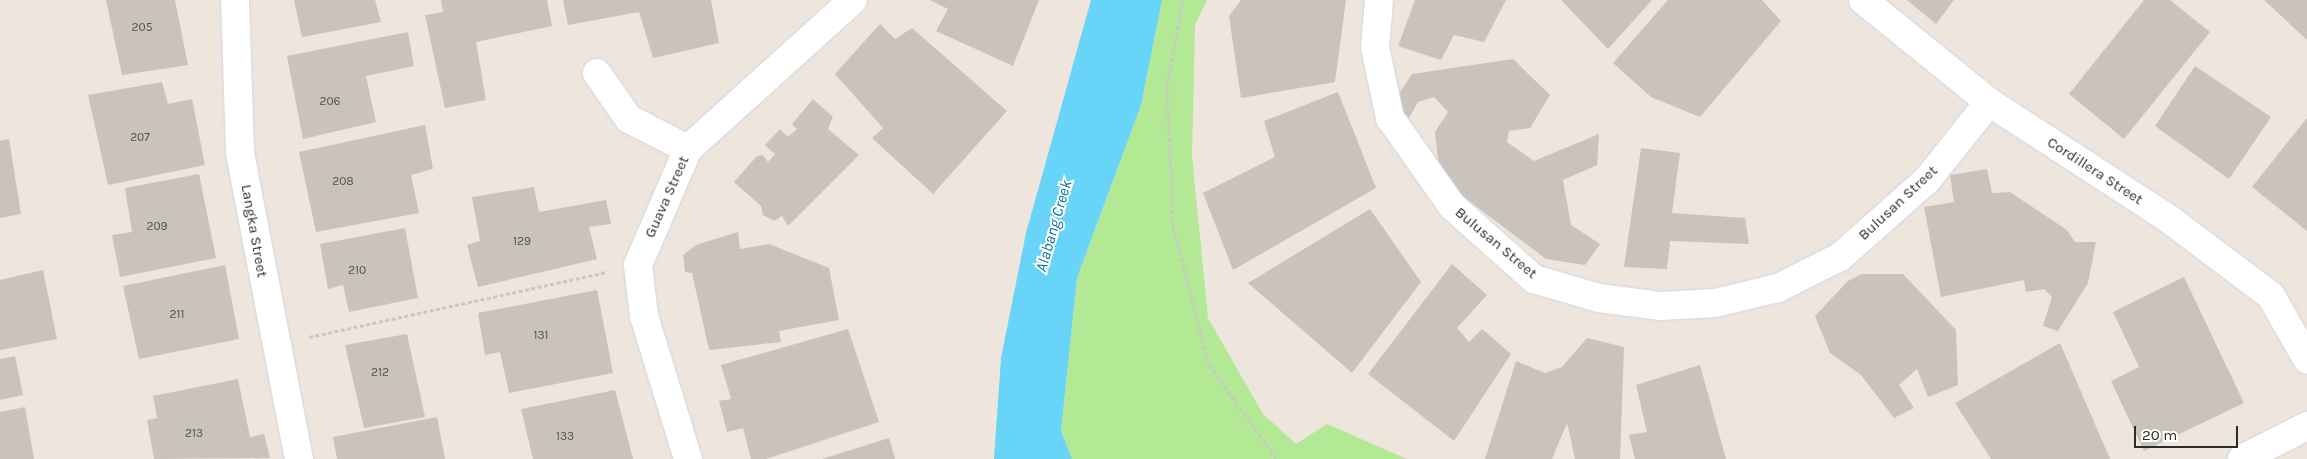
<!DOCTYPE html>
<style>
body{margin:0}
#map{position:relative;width:2307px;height:459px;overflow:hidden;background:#eee6dc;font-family:Karla,sans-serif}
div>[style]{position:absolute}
.green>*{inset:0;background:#b3e895}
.water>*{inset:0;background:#68d4f7}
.building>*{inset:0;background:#c9c3bc}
.path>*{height:3px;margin-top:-1.5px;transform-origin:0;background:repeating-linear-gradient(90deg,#c8c8c8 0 4px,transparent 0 6.5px)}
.roads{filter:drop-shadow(0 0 1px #d1d5e5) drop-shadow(0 0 1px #d1d5e5)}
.minor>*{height:28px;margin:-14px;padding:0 14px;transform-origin:14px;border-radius:14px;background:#fff}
span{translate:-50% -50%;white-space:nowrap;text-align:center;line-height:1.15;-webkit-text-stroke:4px #fff;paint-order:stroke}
.number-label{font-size:12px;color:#52514f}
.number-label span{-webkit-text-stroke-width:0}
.street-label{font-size:15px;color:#2b2b2b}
.water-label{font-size:16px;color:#0472a5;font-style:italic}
.scale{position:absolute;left:2134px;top:426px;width:104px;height:22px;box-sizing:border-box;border:2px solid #2b2b2b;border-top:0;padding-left:6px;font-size:15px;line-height:18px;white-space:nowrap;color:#2b2b2b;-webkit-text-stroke:4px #fff;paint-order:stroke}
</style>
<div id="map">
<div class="green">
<div style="clip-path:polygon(1162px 0,1207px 0,1195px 25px,1192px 157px,1208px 318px,1263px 414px,1296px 444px,1327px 424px,1407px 459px,1072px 459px,1061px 431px,1077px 278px,1141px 105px)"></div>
</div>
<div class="water">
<div style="clip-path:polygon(1091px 0,1162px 0,1141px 105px,1077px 278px,1061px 431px,1072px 459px,994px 459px,1001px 358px,1026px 233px)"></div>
</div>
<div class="building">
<div style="clip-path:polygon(106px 0,175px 0,188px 65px,122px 75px)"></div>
<div style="clip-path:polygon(294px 0,375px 0,381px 22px,302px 37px)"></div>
<div style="clip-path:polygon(441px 0,547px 0,552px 26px,476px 42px,486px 100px,445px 108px,425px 15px,443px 12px)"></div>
<div style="clip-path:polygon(563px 0,711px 0,719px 43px,653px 58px,639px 12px,568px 25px)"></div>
<div style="clip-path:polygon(930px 0,1039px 0,1013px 66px,936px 31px,948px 9px)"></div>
<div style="clip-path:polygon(1241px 0,1346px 0,1335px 82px,1241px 98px,1229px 16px)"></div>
<div style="clip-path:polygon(1415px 0,1506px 0,1484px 42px,1454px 35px,1441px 60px,1398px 46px)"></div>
<div style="clip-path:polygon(1561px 0,1652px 0,1608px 49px)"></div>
<div style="clip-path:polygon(1668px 0,1762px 0,1781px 21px,1700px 117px,1651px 97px,1613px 63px)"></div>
<div style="clip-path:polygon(1907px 0,1954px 0,1936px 24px)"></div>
<div style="clip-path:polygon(2144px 0,2170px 0,2210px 32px,2124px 139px,2069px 94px)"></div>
<div style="clip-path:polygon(2264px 0,2307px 0,2307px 40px)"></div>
<div style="clip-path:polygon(880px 24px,895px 39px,912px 28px,1007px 111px,933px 194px,872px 138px,883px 128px,835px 74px)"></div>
<div style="clip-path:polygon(408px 32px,414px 66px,366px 76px,376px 122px,303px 139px,287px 56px)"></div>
<div style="clip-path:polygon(1513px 59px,1550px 95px,1530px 128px,1509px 131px,1507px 142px,1534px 161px,1599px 134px,1597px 165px,1563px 180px,1571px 225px,1600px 244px,1585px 265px,1546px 259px,1440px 179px,1435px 132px,1448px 112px,1434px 97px,1418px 102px,1409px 118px,1394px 101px,1412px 74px)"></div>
<div style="clip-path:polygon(2195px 66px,2271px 117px,2229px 179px,2155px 126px)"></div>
<div style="clip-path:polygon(162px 82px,168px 104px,192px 99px,205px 165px,108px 185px,88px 95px)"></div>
<div style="clip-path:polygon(1338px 92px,1376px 188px,1233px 270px,1203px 193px,1275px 157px,1264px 121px)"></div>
<div style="clip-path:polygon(813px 99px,833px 117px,828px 129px,859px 155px,788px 226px,782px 216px,774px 221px,763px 215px,761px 206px,734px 182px,757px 156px,763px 155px,768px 162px,775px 154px,765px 145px,780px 129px,788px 137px,797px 129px,792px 124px)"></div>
<div style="clip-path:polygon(2307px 118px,2307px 231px,2252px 187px)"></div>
<div style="clip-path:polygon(425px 125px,433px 169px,411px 175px,419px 213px,316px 232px,299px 152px)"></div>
<div style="clip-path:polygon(9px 139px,21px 214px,0 218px,0 141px)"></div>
<div style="clip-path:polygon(1641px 148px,1680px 153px,1672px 213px,1745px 218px,1749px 244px,1670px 241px,1667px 269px,1624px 267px)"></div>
<div style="clip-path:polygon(1987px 169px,1992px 193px,2010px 192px,2067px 230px,2075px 242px,2096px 242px,2088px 283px,2058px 331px,2043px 326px,2052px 297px,2044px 289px,2026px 292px,2024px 280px,1941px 297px,1924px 207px,1954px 202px,1950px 175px)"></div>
<div style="clip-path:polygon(199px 174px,216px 258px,120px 277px,112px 235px,132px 232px,125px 188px)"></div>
<div style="clip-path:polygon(534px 187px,539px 212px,606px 200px,611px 224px,589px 227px,597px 259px,478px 287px,467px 245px,480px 241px,472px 197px)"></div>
<div style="clip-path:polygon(1370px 209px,1421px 282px,1352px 373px,1248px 283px)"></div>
<div style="clip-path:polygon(405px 228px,418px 298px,349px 312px,343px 285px,328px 289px,320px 244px)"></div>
<div style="clip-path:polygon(738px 232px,740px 249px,769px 244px,829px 268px,839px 320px,779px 331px,781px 342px,709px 350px,692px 273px,685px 272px,683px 255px,696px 245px)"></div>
<div style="clip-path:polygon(1452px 264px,1487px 295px,1457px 328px,1469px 342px,1482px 329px,1511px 354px,1454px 441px,1368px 374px)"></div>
<div style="clip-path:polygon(225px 265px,239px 339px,139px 359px,123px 286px)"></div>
<div style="clip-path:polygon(43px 270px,57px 339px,0 350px,0 280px)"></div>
<div style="clip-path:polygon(1862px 274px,1903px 274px,1956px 330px,1958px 385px,1928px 397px,1917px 369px,1899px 385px,1914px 408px,1894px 418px,1861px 375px,1830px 353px,1815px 316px,1848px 281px)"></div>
<div style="clip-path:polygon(2184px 277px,2244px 403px,2144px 451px,2111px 381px,2139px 367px,2113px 312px)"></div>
<div style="clip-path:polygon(597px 290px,613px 373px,509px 393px,500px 352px,485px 355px,478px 313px)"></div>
<div style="clip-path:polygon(848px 329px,879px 422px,766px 459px,751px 459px,743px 428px,727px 432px,719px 401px,731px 399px,721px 365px)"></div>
<div style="clip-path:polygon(407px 334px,425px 417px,364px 428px,345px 345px)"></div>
<div style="clip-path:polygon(1587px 338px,1624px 347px,1620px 459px,1575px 459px,1567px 423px,1552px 459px,1485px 459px,1516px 361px,1545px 373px,1562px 367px)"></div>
<div style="clip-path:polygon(2060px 343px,2110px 459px,1991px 459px,1955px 403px)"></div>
<div style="clip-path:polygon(15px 356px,23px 395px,0 400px,0 359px)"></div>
<div style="clip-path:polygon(1700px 365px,1726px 459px,1635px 459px,1629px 435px,1647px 432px,1636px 385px)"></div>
<div style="clip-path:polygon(238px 379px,250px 437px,264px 434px,270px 458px,154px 459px,147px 420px,157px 418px,153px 396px)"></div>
<div style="clip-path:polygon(615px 390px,633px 459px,533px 459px,521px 409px)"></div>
<div style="clip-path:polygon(25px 407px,34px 459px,0 459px,0 412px)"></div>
<div style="clip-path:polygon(437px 417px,445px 459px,337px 459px,333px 437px)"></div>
<div style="clip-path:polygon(889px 438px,895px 459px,822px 459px)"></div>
</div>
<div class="path">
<div style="left:1183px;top:0;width:87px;rotate:100.5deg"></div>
<div style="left:1167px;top:86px;width:140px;rotate:87.5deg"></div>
<div style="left:1173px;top:226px;width:144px;rotate:75.5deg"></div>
<div style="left:1209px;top:365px;width:116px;rotate:54.1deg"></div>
<div style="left:309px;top:337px;width:306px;rotate:-12.3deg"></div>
</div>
<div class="roads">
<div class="minor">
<div style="left:235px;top:0;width:153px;rotate:88.1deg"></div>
<div style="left:240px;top:153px;width:312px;rotate:79.1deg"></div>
<div style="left:1379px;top:0;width:47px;rotate:94.9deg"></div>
<div style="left:1375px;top:47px;width:73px;rotate:78.1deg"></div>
<div style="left:1390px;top:118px;width:108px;rotate:54.8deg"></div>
<div style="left:1452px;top:206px;width:110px;rotate:41.7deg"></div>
<div style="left:1534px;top:279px;width:68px;rotate:16.3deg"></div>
<div style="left:1599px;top:298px;width:63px;rotate:7.4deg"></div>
<div style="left:1661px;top:306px;width:54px;rotate:-3.2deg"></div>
<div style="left:1715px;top:303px;width:65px;rotate:-13.4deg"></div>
<div style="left:1778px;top:288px;width:69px;rotate:-26.6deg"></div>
<div style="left:1840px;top:257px;width:116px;rotate:-41.5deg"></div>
<div style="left:1927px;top:180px;width:100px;rotate:-51.5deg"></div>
<div style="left:1863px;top:0;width:162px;rotate:39deg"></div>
<div style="left:1989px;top:102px;width:215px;rotate:33deg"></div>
<div style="left:2169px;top:219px;width:128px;rotate:37deg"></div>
<div style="left:2271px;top:296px;width:73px;rotate:60.3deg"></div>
<div style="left:597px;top:73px;width:56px;rotate:55.2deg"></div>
<div style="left:629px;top:119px;width:66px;rotate:27deg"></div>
<div style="left:688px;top:459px;width:150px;rotate:-107.1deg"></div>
<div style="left:644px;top:316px;width:51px;rotate:-96.7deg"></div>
<div style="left:638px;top:265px;width:126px;rotate:-66.7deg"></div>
<div style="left:688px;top:149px;width:222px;rotate:-42.1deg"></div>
<div style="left:2242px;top:459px;width:73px;rotate:-26.9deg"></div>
</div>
</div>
<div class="number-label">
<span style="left:142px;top:28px">205</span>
<span style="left:330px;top:102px">206</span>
<span style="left:140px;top:138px">207</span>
<span style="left:343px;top:182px">208</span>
<span style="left:157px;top:227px">209</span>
<span style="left:522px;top:242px">129</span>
<span style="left:357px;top:271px">210</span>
<span style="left:177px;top:315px">211</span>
<span style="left:541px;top:336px">131</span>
<span style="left:380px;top:373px">212</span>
<span style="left:194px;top:434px">213</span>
<span style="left:565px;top:437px">133</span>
</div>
<div class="street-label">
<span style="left:2095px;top:171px;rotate:33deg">Cordillera Street</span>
<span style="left:667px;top:197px;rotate:-66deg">Guava Street</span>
<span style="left:1898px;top:203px;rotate:-43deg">Bulusan Street</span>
<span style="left:254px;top:231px;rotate:80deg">Langka Street</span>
<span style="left:1496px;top:243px;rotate:40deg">Bulusan Street</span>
</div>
<div class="water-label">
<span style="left:1054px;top:226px;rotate:-74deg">Alabang Creek</span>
</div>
<div class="scale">20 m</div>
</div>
